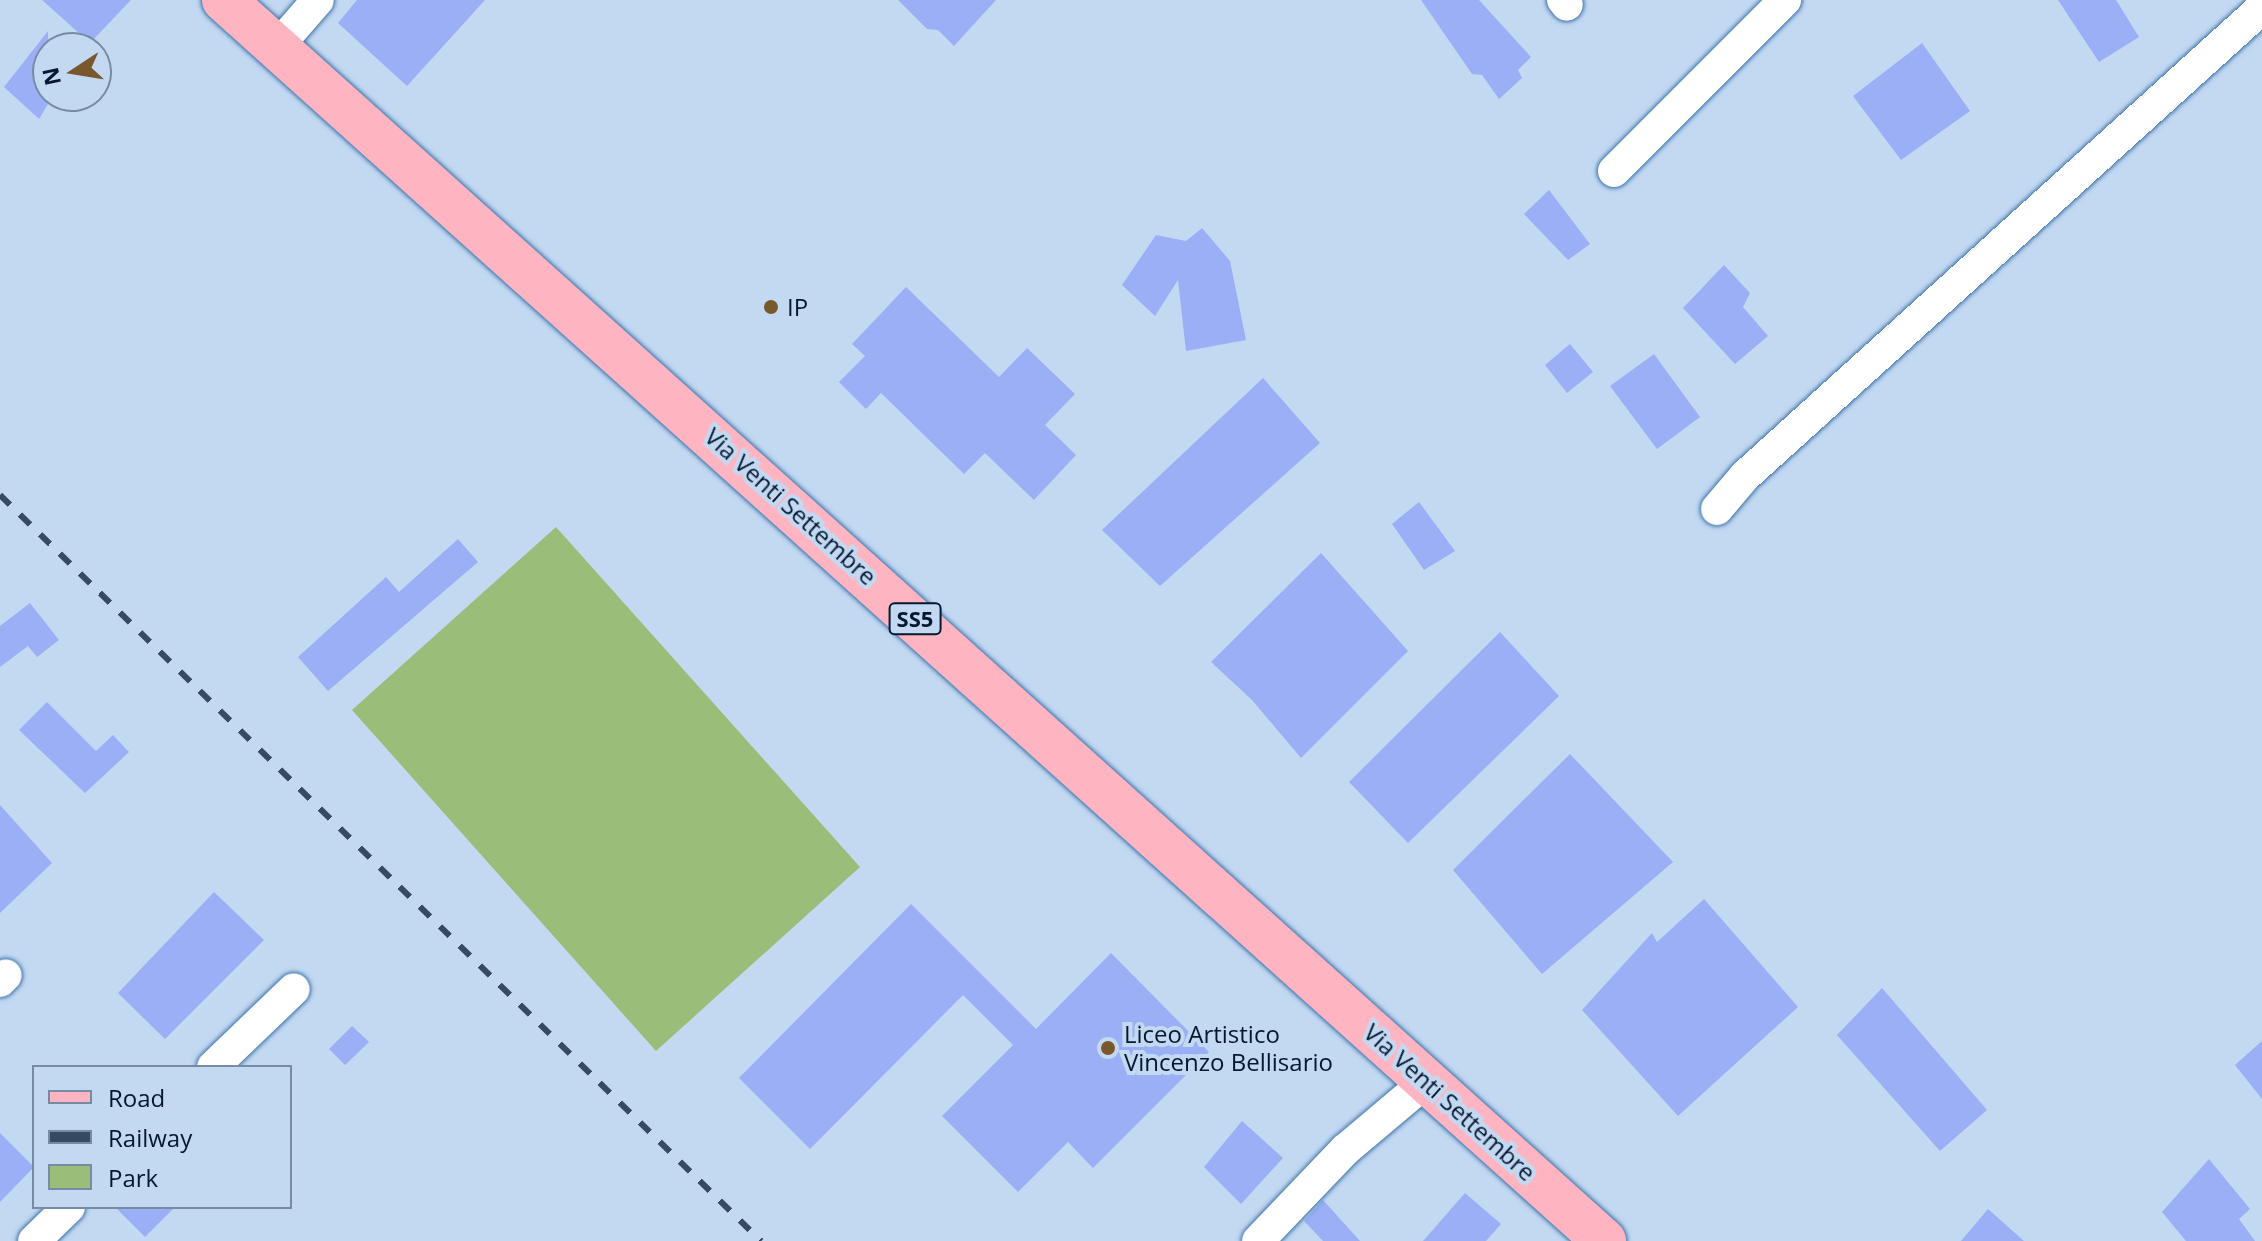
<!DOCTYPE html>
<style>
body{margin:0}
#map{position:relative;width:2262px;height:1241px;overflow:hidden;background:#c3d9f2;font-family:"Open Sans",sans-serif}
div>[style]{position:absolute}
.green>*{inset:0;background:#9abd7a}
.building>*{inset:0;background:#9aaff5}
.roads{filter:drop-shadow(0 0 2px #3d73aa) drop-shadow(0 0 2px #3d73aa)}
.minor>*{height:32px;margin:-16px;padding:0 16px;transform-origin:16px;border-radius:16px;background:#fff}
.primary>*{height:44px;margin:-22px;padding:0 22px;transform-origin:22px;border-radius:22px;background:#feb5c1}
.rail>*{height:6px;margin-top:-3px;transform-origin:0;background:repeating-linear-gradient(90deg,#364b62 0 14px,transparent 0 28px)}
.dots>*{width:22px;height:22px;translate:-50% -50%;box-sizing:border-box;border:4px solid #c3d9f2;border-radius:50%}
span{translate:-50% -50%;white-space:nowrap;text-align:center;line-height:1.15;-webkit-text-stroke:8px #c3d9f2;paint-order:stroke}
.shield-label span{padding:2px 6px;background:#c3d9f2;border:2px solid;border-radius:6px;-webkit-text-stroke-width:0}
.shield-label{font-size:22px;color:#04192f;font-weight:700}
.poi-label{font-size:24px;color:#04192f}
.left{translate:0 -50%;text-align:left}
.street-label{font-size:24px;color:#04192f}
.legend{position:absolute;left:32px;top:1065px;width:260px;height:144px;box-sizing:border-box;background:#c3d9f2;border:2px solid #778ca4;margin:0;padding:10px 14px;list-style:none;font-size:24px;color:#04192f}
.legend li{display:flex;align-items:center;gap:16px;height:40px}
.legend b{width:40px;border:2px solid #778ca4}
.north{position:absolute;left:32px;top:32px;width:80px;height:80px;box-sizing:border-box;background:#c3d9f2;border:2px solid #778ca4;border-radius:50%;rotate:258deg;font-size:22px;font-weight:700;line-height:32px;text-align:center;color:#04192f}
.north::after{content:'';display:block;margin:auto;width:28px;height:36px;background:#79582e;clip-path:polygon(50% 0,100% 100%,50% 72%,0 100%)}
</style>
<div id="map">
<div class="green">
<div style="clip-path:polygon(556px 527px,860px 867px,656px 1051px,352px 710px)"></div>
</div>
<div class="building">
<div style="clip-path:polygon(42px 0,131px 0,90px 43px)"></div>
<div style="clip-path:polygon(357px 0,485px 0,407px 86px,338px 23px)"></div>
<div style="clip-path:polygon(898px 0,996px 0,954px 46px,938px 30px,927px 29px)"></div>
<div style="clip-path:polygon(1421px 0,1479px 0,1531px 57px,1518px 70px,1522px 78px,1499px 99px,1482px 75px,1472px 74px)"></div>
<div style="clip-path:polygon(2058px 0,2116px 0,2139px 37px,2099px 62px)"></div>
<div style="clip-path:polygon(48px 31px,48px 104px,39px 119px,4px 87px)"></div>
<div style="clip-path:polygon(1922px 43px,1970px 111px,1901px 160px,1853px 96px)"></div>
<div style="clip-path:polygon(1549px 190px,1590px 244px,1568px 260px,1524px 214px)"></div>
<div style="clip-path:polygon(1202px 228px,1230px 261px,1246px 340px,1186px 351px,1178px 280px,1155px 316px,1122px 285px,1156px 235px,1186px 241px)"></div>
<div style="clip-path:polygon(1724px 265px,1750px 293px,1743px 307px,1768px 336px,1735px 364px,1683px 308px)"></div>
<div style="clip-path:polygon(906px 287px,999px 377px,1027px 348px,1075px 394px,1045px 425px,1076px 455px,1034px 500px,985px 453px,964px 474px,881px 393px,866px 409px,839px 382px,865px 356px,852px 344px)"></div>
<div style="clip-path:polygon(1570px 344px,1593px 372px,1567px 393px,1545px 365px)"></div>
<div style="clip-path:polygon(1654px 354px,1700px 417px,1657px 449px,1610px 386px)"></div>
<div style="clip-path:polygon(1263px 378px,1320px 443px,1160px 586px,1102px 530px)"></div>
<div style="clip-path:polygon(1419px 502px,1455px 551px,1424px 570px,1392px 524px)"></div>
<div style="clip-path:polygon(458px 539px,478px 562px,328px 691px,298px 657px,386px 577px,399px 592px)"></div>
<div style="clip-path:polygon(1321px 553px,1408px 651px,1301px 758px,1252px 700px,1211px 662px)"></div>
<div style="clip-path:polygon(30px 603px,59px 640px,37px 657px,28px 646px,0 667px,0 626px)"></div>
<div style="clip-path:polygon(1500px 632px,1559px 696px,1408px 843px,1349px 782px)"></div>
<div style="clip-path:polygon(47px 702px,96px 751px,113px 735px,129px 752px,85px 793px,19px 730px)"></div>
<div style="clip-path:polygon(1570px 754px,1673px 862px,1542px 974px,1453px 870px)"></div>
<div style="clip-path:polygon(0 805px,52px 863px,0 913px)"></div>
<div style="clip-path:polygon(214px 892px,264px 940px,165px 1039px,118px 993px)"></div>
<div style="clip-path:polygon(1704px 899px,1798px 1007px,1678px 1116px,1582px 1010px,1652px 933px,1657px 942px)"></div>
<div style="clip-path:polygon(911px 904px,1036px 1029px,1111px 953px,1209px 1052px,1093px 1168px,1068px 1142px,1018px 1192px,942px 1116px,1013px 1045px,963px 995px,810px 1149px,739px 1078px)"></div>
<div style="clip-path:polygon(1882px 988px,1987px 1110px,1940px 1151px,1837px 1035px)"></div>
<div style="clip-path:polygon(352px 1026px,369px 1042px,345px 1065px,329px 1049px)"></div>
<div style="clip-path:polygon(2262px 1041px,2262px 1099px,2235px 1065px)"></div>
<div style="clip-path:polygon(1242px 1121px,1283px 1158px,1241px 1204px,1204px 1167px)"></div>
<div style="clip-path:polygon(0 1133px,34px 1167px,0 1202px)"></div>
<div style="clip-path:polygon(2209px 1159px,2250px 1209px,2239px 1219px,2255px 1241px,2186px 1241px,2162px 1212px)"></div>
<div style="clip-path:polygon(1465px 1193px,1501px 1224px,1486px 1241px,1423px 1241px)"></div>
<div style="clip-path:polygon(1323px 1200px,1360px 1241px,1323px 1241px,1304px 1221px)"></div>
<div style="clip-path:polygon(115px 1207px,175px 1207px,145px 1237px)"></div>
<div style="clip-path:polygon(1988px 1209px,2024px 1241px,1961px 1241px)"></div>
</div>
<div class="roads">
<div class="minor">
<div style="left:1563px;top:0;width:6px;rotate:51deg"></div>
<div style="left:277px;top:47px;width:62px;rotate:-48.9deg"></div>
<div style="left:1614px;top:171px;width:242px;rotate:-45deg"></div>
<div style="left:1717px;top:509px;width:43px;rotate:-49.7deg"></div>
<div style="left:1745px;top:476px;width:697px;rotate:-42.15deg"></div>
<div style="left:0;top:981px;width:8px;rotate:-45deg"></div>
<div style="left:213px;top:1067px;width:112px;rotate:-43.9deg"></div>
<div style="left:34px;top:1241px;width:49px;rotate:-44.2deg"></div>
<div style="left:1258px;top:1241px;width:126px;rotate:-46.3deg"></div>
<div style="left:1345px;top:1150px;width:107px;rotate:-40.1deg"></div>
</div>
<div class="primary">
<div style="left:224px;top:0;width:1856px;rotate:41.96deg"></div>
</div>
</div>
<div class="rail">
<div style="left:0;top:495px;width:1066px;rotate:44.43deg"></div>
</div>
<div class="dots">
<div style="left:771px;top:307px;background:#79582e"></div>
<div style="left:1108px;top:1048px;background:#79582e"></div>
</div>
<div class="shield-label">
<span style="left:915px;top:619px">SS5</span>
</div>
<div class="poi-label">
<span class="left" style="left:787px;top:307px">IP</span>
<span class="left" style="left:1124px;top:1048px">Liceo Artistico<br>Vincenzo Bellisario</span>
</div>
<div class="street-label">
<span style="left:791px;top:506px;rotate:42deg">Via Venti Settembre</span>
<span style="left:1450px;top:1102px;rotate:42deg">Via Venti Settembre</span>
</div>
<ul class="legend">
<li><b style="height:10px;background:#feb5c1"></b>Road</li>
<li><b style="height:10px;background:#364b62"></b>Railway</li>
<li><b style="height:22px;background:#9abd7a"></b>Park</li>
</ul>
<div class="north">N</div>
</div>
